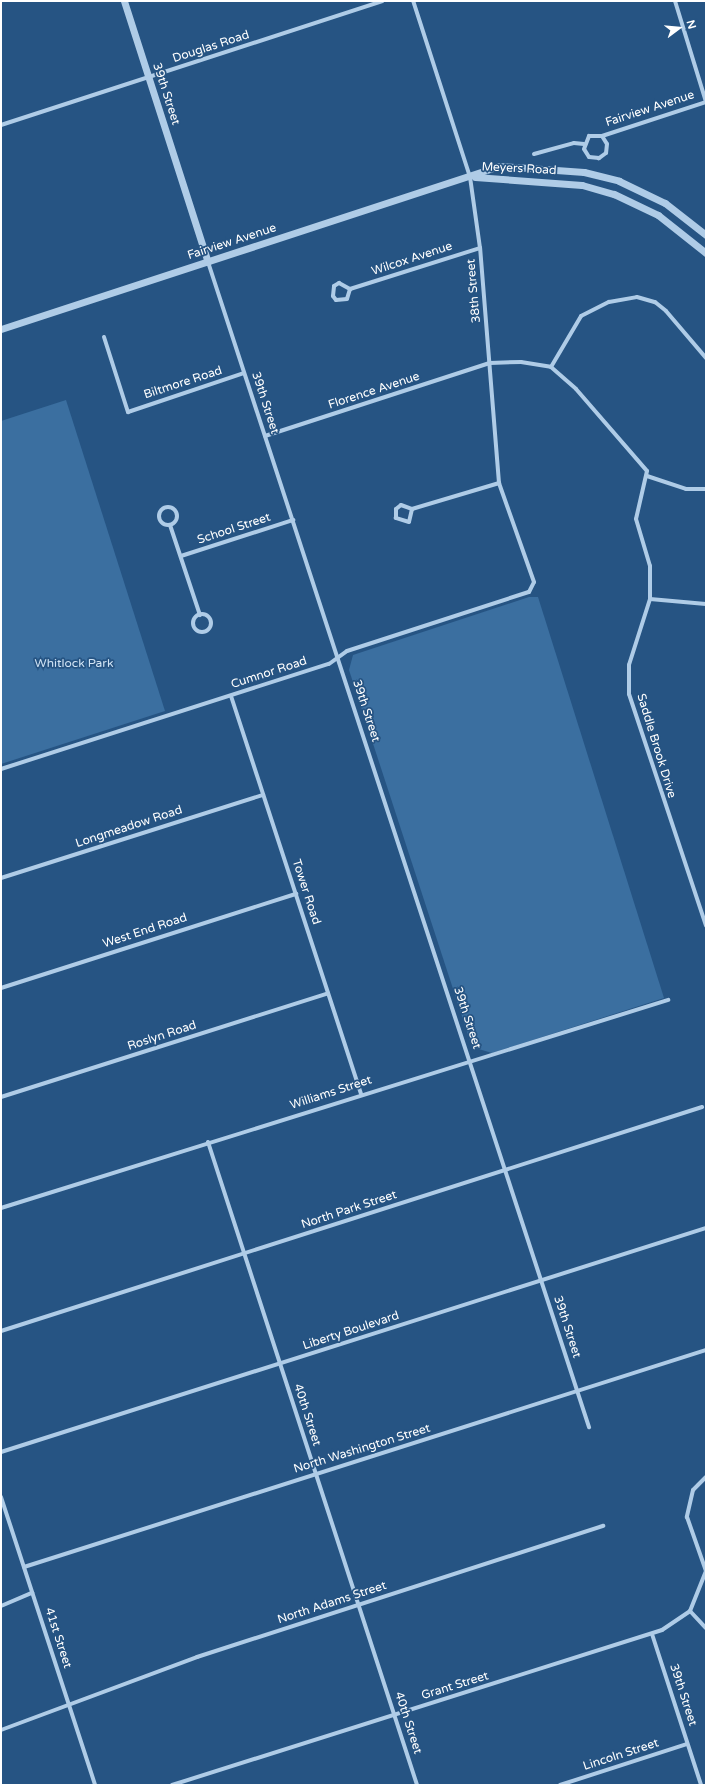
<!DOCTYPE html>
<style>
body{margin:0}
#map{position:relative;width:707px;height:1786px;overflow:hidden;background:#265483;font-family:"Varela Round",sans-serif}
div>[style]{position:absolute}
.green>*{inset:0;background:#3b6fa0}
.minor>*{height:4px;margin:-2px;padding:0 2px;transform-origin:2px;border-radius:2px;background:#afcce7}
.minor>.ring{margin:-2px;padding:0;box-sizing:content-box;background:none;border:4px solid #afcce7;border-radius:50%}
.tertiary>*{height:7px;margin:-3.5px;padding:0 3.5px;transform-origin:3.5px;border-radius:3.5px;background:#afcce7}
span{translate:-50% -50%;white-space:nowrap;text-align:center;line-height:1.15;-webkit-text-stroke:3.5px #265483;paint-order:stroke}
.street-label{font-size:12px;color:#fff}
.park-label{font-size:12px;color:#d2e5f6}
.frame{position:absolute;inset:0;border:2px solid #fff;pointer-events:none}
.north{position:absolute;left:659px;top:8px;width:40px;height:40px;-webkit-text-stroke:3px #265483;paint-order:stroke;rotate:74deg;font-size:11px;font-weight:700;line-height:16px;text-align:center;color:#fff}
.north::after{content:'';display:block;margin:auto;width:14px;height:18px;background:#fff;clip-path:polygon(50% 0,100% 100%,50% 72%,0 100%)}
</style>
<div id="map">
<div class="green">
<div style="clip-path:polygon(66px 400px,165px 711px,1px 764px,1px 421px)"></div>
<div style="clip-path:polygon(529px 597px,538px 597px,664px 998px,492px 1053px,472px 1047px,349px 670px,353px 655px)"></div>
</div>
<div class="minor">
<div style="left:675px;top:1px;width:106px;rotate:72.9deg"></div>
<div style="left:1px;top:125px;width:401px;rotate:-18deg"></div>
<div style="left:602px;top:136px;width:9px;rotate:58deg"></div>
<div style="left:607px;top:144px;width:9px;rotate:96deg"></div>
<div style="left:606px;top:153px;width:9px;rotate:144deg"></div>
<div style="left:599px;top:158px;width:10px;rotate:-174deg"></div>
<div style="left:589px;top:157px;width:9px;rotate:-122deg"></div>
<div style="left:584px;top:149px;width:14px;rotate:-69deg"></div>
<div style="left:589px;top:136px;width:13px"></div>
<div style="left:602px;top:136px;width:109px;rotate:-18.1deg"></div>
<div style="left:534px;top:154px;width:41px;rotate:-15.4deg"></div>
<div style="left:574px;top:143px;width:10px;rotate:6deg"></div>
<div style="left:208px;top:262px;width:1226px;rotate:71.89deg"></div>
<div style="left:350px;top:289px;width:10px;rotate:107deg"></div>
<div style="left:347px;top:299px;width:11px;rotate:175deg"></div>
<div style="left:336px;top:300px;width:5px;rotate:-127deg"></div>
<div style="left:333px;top:296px;width:10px;rotate:-84deg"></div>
<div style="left:334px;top:286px;width:6px;rotate:-31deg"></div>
<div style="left:339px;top:283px;width:13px;rotate:29deg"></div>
<div style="left:350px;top:289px;width:136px;rotate:-17.5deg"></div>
<div style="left:104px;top:337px;width:79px;rotate:72.3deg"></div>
<div style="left:128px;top:412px;width:122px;rotate:-18.6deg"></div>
<div style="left:551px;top:367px;width:59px;rotate:-59.5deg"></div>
<div style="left:581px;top:316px;width:31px;rotate:-27deg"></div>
<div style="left:609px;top:302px;width:28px;rotate:-10deg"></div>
<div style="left:637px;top:297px;width:19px;rotate:16deg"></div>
<div style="left:655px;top:302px;width:14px;rotate:39deg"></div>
<div style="left:666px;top:311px;width:62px;rotate:49.6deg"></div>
<div style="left:265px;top:436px;width:237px;rotate:-18deg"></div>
<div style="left:490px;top:363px;width:31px;rotate:-2deg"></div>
<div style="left:521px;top:362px;width:30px;rotate:9deg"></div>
<div style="left:551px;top:367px;width:33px;rotate:41deg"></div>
<div style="left:576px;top:389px;width:108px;rotate:49.1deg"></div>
<div style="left:647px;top:471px;width:49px;rotate:102.9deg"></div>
<div style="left:636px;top:519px;width:49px;rotate:73.4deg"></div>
<div style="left:650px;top:566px;width:33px;rotate:90deg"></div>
<div style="left:650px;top:599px;width:69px;rotate:107.7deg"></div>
<div style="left:629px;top:665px;width:29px;rotate:90deg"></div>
<div style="left:629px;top:694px;width:244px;rotate:71.6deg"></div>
<div style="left:647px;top:476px;width:41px;rotate:18.4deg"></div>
<div style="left:686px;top:489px;width:20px"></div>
<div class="ring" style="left:159px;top:507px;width:14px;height:14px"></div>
<div style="left:412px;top:509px;width:13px;rotate:103deg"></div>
<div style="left:409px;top:522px;width:14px;rotate:-163deg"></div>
<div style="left:396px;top:518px;width:9px;rotate:-90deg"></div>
<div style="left:396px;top:509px;width:6px;rotate:-39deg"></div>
<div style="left:401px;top:505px;width:12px;rotate:20deg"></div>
<div style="left:412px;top:509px;width:91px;rotate:-16.6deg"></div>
<div style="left:170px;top:525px;width:95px;rotate:71.6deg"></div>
<div style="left:181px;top:556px;width:118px;rotate:-17.8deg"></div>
<div style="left:650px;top:599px;width:56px;rotate:5.1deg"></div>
<div class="ring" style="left:193px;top:614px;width:14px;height:14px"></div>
<div style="left:231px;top:696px;width:419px;rotate:71.9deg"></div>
<div style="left:1px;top:769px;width:344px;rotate:-17.8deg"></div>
<div style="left:329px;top:664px;width:22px;rotate:-36deg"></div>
<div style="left:347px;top:651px;width:191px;rotate:-18deg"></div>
<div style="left:529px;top:592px;width:11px;rotate:-63deg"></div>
<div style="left:534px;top:582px;width:105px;rotate:-109.5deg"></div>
<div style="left:499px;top:483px;width:236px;rotate:-94.6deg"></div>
<div style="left:480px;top:248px;width:72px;rotate:-98deg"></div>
<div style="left:470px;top:177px;width:185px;rotate:-107.9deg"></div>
<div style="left:1px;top:878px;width:275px;rotate:-17.6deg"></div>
<div style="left:1px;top:988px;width:310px;rotate:-17.7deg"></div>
<div style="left:1px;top:1097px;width:343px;rotate:-17.6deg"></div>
<div style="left:208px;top:1142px;width:676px;rotate:71.99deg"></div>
<div style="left:1px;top:1208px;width:699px;rotate:-17.32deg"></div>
<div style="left:1px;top:1331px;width:736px;rotate:-17.72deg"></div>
<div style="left:1px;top:1452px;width:740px;rotate:-17.63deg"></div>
<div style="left:706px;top:1477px;width:18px;rotate:135deg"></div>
<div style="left:693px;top:1490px;width:28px;rotate:103deg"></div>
<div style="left:687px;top:1517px;width:57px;rotate:70.6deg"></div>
<div style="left:1px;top:1497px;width:303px;rotate:71.9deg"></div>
<div style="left:24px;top:1567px;width:716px;rotate:-17.65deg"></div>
<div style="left:1px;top:1606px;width:34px;rotate:-23deg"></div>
<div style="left:690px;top:1611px;width:23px;rotate:47deg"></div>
<div style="left:652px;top:1634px;width:159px;rotate:72deg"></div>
<div style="left:1px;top:1730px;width:209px;rotate:-20.4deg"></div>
<div style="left:197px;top:1657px;width:427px;rotate:-17.9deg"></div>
<div style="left:172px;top:1785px;width:514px;rotate:-17.55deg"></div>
<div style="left:662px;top:1630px;width:34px;rotate:-34deg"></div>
<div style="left:690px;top:1611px;width:43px;rotate:-68.2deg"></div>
<div style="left:560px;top:1785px;width:133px;rotate:-17.9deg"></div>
</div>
<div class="tertiary">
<div style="left:124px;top:1px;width:274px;rotate:72.2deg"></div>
<div style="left:475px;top:177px;width:107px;rotate:4.3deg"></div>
<div style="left:582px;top:185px;width:33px;rotate:16deg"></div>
<div style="left:614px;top:194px;width:49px;rotate:25.5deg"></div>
<div style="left:658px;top:215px;width:61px;rotate:38.4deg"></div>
<div style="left:1px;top:329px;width:524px;rotate:-18.12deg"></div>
<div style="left:499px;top:166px;width:85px;rotate:4deg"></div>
<div style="left:584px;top:172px;width:36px;rotate:14deg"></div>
<div style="left:619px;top:181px;width:51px;rotate:25.6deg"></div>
<div style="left:665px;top:203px;width:52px;rotate:38deg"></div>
</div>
<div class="street-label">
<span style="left:211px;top:47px;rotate:-18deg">Douglas Road</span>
<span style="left:166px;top:94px;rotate:72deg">39th Street</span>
<span style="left:650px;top:109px;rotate:-18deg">Fairview Avenue</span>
<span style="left:519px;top:169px;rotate:3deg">Meyers Road</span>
<span style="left:232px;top:242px;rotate:-18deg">Fairview Avenue</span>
<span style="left:412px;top:259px;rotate:-18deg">Wilcox Avenue</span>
<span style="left:474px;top:291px;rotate:-95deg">38th Street</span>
<span style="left:183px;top:383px;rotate:-18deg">Biltmore Road</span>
<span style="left:374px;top:391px;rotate:-18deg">Florence Avenue</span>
<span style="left:265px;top:403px;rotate:72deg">39th Street</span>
<span style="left:234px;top:529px;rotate:-18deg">School Street</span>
<span style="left:269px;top:673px;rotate:-18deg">Cumnor Road</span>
<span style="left:366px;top:711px;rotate:72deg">39th Street</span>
<span style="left:656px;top:746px;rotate:73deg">Saddle Brook Drive</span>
<span style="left:129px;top:827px;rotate:-18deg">Longmeadow Road</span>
<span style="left:306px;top:892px;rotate:72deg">Tower Road</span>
<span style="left:145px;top:931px;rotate:-18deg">West End Road</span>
<span style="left:467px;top:1018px;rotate:72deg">39th Street</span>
<span style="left:162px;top:1036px;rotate:-18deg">Roslyn Road</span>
<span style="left:331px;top:1093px;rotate:-18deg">Williams Street</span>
<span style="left:349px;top:1210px;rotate:-18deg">North Park Street</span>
<span style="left:567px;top:1327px;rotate:72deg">39th Street</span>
<span style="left:351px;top:1331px;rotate:-18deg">Liberty Boulevard</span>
<span style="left:307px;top:1415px;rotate:72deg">40th Street</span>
<span style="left:362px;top:1449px;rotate:-17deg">North Washington Street</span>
<span style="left:332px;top:1603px;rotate:-18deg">North Adams Street</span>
<span style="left:58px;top:1638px;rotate:72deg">41st Street</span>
<span style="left:455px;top:1686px;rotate:-17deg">Grant Street</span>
<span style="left:683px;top:1695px;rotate:72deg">39th Street</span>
<span style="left:408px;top:1723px;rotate:72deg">40th Street</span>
<span style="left:621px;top:1755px;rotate:-18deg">Lincoln Street</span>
</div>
<div class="park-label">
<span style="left:74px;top:664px">Whitlock Park</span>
</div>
<div class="frame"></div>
<div class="north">N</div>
</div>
